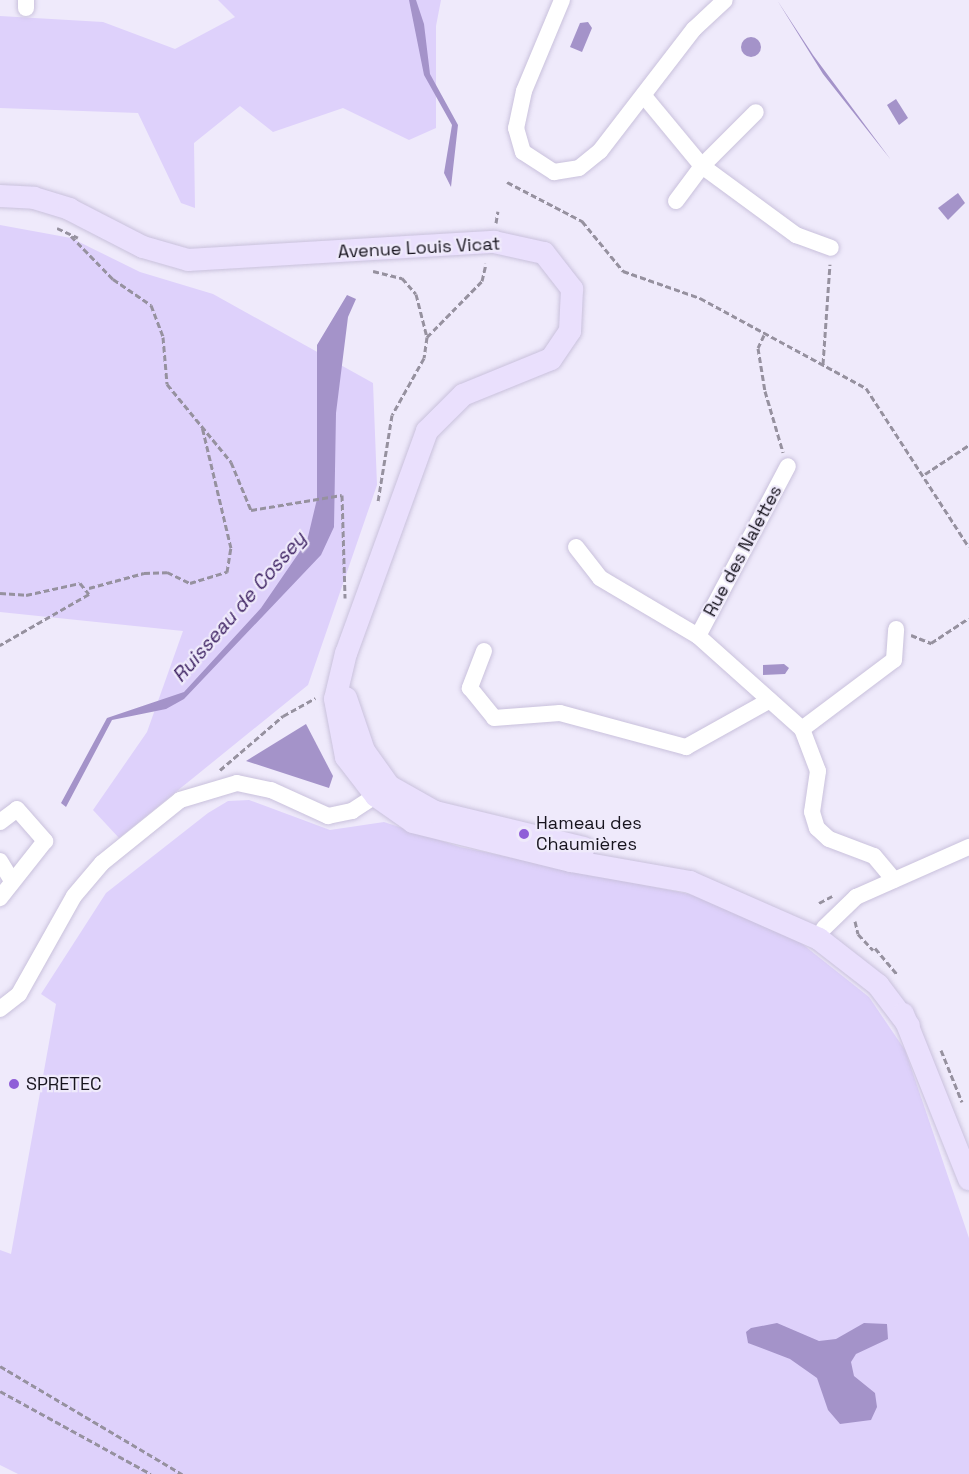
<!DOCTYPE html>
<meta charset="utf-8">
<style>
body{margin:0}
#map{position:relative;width:969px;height:1474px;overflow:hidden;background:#efeafb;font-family:"Space Grotesk",sans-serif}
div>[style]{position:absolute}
.green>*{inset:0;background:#ded1fb}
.water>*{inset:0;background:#a493c9}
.round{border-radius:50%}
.path>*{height:3px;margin-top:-1.5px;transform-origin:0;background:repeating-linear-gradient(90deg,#96919f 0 6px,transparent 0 9px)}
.roads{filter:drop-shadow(0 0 2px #c9c1dc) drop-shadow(0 0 2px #c9c1dc)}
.minor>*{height:16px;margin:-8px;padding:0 8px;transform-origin:8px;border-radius:8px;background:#fff}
.secondary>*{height:22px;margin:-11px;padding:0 11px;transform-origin:11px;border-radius:11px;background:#eae0fd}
.dots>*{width:16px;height:16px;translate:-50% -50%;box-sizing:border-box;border:3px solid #efeafb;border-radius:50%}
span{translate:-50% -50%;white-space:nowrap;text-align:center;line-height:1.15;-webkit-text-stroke:4.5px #efeafb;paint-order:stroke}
.street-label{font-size:18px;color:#17141e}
.poi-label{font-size:18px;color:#17141e}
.left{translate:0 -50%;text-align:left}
.water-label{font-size:20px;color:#3e2363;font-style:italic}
</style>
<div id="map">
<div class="green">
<div style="clip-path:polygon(218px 0,441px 0,436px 26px,436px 128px,409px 140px,343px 108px,273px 132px,240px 106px,194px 143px,195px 208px,181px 203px,138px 113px,0 108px,0 16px,103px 22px,175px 49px,235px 17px)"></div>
<div style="clip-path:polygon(0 225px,71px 238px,140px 272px,213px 294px,373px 383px,377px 485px,308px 685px,119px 838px,93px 810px,147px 732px,183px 631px,0 612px)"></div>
<div style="clip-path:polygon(249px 800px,330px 830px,384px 822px,460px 847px,698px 896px,801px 943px,869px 997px,905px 1050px,969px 1238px,969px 1474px,18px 1474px,0 1465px,0 1250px,11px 1254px,56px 1004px,41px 994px,106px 893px,208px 813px,228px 801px)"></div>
</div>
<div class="water">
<div style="clip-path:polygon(409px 0,416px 0,424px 24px,430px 74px,458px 125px,451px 187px,444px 173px,452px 125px,424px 75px)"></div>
<div style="clip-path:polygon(777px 0,813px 55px,891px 160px,823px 74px)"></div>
<div style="clip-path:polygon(588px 22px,592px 28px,582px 52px,570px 47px,580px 23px)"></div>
<div class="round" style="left:741px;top:37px;width:20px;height:20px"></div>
<div style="clip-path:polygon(896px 99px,908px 118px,899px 125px,887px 105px)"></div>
<div style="clip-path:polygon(958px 193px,965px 203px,948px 220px,938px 208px)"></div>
<div style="clip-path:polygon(347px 295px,356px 299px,348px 317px,336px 413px,334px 527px,321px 555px,184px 699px,166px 709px,112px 720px,66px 807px,61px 803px,107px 718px,184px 692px,261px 608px,307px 541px,317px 499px,317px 345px)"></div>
<div style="clip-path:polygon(784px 664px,789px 668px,785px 674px,763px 675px,763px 665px)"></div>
<div style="clip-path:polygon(306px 724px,333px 776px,329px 788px,246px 761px)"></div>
<div style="clip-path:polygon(777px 1323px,819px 1341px,836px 1339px,864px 1323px,887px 1324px,888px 1339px,856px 1354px,851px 1362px,854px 1376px,875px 1393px,877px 1407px,871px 1420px,840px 1424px,828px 1410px,817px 1378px,790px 1359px,748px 1343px,746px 1332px,751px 1328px)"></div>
</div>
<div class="path">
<div style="left:507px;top:182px;width:85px;rotate:27.5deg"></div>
<div style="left:582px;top:221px;width:65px;rotate:50.6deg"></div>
<div style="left:623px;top:271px;width:82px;rotate:19.3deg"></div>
<div style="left:700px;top:298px;width:189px;rotate:28.5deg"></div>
<div style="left:866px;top:388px;width:189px;rotate:57.1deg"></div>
<div style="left:496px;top:223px;width:12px;rotate:-81deg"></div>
<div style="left:57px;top:228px;width:23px;rotate:25deg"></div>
<div style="left:71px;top:236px;width:60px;rotate:45.7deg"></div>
<div style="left:113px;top:279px;width:46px;rotate:34.4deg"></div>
<div style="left:151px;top:305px;width:34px;rotate:69deg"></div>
<div style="left:163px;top:337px;width:47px;rotate:85.1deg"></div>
<div style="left:167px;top:384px;width:101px;rotate:50.6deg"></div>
<div style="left:231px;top:462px;width:52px;rotate:67.4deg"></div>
<div style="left:251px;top:510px;width:92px;rotate:-9.4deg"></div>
<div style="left:342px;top:495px;width:103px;rotate:88.3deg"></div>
<div style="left:373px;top:271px;width:30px;rotate:14deg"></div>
<div style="left:402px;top:278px;width:21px;rotate:49deg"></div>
<div style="left:416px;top:294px;width:44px;rotate:75.7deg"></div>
<div style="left:427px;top:337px;width:21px;rotate:98deg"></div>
<div style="left:424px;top:358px;width:65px;rotate:119.3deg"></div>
<div style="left:392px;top:415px;width:87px;rotate:99.2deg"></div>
<div style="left:764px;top:335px;width:14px;rotate:115deg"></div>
<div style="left:758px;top:348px;width:44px;rotate:80.8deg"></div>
<div style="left:765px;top:391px;width:64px;rotate:73.6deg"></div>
<div style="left:427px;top:337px;width:78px;rotate:-45.5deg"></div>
<div style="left:482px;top:281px;width:18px;rotate:-77deg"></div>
<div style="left:823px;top:364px;width:100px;rotate:-86deg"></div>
<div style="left:925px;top:474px;width:53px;rotate:-33.4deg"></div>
<div style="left:89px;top:588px;width:57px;rotate:-15.3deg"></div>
<div style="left:144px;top:573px;width:23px;rotate:-2deg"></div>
<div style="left:167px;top:572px;width:25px;rotate:26deg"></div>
<div style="left:190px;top:583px;width:39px;rotate:-17deg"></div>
<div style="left:227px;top:572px;width:24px;rotate:-81deg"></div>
<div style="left:231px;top:548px;width:125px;rotate:-103.4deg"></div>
<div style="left:0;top:593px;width:26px;rotate:4deg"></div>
<div style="left:26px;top:595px;width:55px;rotate:-12.5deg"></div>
<div style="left:80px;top:583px;width:14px;rotate:51deg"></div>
<div style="left:89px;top:594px;width:103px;rotate:150.2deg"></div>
<div style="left:911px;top:635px;width:22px;rotate:22deg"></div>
<div style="left:931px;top:643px;width:45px;rotate:-33.3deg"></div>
<div style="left:220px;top:770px;width:83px;rotate:-40.6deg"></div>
<div style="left:283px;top:716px;width:37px;rotate:-29deg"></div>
<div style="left:819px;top:903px;width:15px;rotate:-28deg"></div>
<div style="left:855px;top:921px;width:13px;rotate:77deg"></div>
<div style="left:858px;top:934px;width:22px;rotate:47deg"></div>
<div style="left:875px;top:948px;width:34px;rotate:50deg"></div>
<div style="left:941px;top:1050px;width:56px;rotate:68deg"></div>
<div style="left:0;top:1366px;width:212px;rotate:30.7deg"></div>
<div style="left:0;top:1391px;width:172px;rotate:28.8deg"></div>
</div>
<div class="roads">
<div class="minor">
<div style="left:562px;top:0;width:99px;rotate:112.7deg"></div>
<div style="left:524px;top:91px;width:38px;rotate:102deg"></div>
<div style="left:516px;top:128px;width:25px;rotate:74deg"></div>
<div style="left:523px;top:152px;width:37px;rotate:33deg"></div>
<div style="left:554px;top:172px;width:25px;rotate:-9deg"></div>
<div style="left:579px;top:168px;width:27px;rotate:-39deg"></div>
<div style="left:600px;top:151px;width:154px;rotate:-52.4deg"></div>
<div style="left:694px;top:29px;width:42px;rotate:-43.1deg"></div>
<div style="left:26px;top:8px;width:8px;rotate:-90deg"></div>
<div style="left:644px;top:96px;width:91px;rotate:50.4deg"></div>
<div style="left:702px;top:166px;width:117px;rotate:36.3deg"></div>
<div style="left:796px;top:235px;width:37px;rotate:20deg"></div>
<div style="left:676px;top:201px;width:44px;rotate:-53.4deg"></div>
<div style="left:702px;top:166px;width:76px;rotate:-45deg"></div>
<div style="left:576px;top:547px;width:39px;rotate:52deg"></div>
<div style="left:600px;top:578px;width:114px;rotate:30.6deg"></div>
<div style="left:698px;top:636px;width:140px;rotate:41.8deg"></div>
<div style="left:802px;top:729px;width:45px;rotate:69.1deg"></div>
<div style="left:818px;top:771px;width:41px;rotate:98.3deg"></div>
<div style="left:812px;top:812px;width:17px;rotate:73deg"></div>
<div style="left:817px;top:828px;width:16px;rotate:43deg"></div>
<div style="left:829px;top:839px;width:48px;rotate:20.7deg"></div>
<div style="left:874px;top:856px;width:31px;rotate:50deg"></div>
<div style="left:698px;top:636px;width:192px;rotate:-62.1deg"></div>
<div style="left:484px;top:651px;width:40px;rotate:111deg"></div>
<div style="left:470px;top:688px;width:38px;rotate:51deg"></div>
<div style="left:494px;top:718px;width:66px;rotate:-4.3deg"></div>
<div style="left:560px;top:713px;width:131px;rotate:15.1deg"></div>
<div style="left:686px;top:747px;width:96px;rotate:-29.2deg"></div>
<div style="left:802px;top:729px;width:115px;rotate:-36.9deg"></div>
<div style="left:894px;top:660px;width:31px;rotate:-86deg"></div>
<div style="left:0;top:822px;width:21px;rotate:-37deg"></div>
<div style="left:17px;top:809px;width:43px;rotate:48.8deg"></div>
<div style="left:45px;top:841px;width:73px;rotate:128.3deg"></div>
<div style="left:0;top:861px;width:23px;rotate:59deg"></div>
<div style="left:824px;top:928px;width:45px;rotate:-44.1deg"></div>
<div style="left:856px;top:897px;width:124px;rotate:-23.9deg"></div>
<div style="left:0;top:1009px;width:24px;rotate:-38deg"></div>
<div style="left:19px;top:994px;width:112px;rotate:-60.7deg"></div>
<div style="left:74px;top:896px;width:43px;rotate:-49.7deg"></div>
<div style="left:102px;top:863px;width:100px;rotate:-38.9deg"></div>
<div style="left:180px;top:800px;width:59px;rotate:-16.6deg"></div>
<div style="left:237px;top:783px;width:35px;rotate:12deg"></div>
<div style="left:271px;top:790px;width:63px;rotate:24.5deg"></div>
<div style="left:328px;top:816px;width:25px;rotate:-12deg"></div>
<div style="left:352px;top:811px;width:38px;rotate:-33deg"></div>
</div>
<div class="secondary">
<div style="left:0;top:196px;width:34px;rotate:3deg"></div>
<div style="left:34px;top:198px;width:37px;rotate:17deg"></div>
<div style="left:69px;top:209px;width:83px;rotate:27.2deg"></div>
<div style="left:143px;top:247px;width:47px;rotate:16.1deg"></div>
<div style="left:188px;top:260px;width:307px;rotate:-3.4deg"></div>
<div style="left:494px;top:242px;width:51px;rotate:12.4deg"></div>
<div style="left:544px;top:253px;width:46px;rotate:52.1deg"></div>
<div style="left:572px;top:289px;width:42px;rotate:92.7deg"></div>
<div style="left:570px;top:331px;width:34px;rotate:124deg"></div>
<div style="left:551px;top:359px;width:95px;rotate:157.8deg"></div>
<div style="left:463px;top:395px;width:51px;rotate:135deg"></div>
<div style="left:427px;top:431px;width:236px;rotate:110deg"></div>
<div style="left:346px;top:653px;width:47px;rotate:103.4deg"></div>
<div style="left:335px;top:699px;width:59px;rotate:79.3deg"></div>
<div style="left:346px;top:757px;width:49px;rotate:52.4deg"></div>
<div style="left:376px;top:796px;width:45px;rotate:35.1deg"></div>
<div style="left:413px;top:822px;width:163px;rotate:13.9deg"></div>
<div style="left:571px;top:861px;width:121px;rotate:10deg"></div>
<div style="left:690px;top:882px;width:141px;rotate:23.8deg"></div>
<div style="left:819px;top:939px;width:75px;rotate:37.9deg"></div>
<div style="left:878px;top:985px;width:51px;rotate:52.9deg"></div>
<div style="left:346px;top:698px;width:56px;rotate:71.2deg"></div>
<div style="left:364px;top:751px;width:43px;rotate:54.5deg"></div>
<div style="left:389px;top:786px;width:53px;rotate:29.5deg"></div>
<div style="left:435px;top:812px;width:153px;rotate:13.6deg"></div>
<div style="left:903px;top:1014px;width:178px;rotate:68.2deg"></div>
</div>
</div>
<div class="dots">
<div style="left:524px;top:834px;background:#8f5ed8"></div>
<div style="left:14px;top:1084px;background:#8f5ed8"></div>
</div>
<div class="street-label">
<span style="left:419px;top:248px;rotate:-3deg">Avenue Louis Vicat</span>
<span style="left:743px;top:551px;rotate:-62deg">Rue des Nalettes</span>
</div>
<div class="poi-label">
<span class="left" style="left:536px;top:834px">Hameau des<br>Chaumières</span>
<span class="left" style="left:26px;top:1084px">SPRETEC</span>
</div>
<div class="water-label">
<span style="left:239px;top:607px;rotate:-49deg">Ruisseau de Cossey</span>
</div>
</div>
